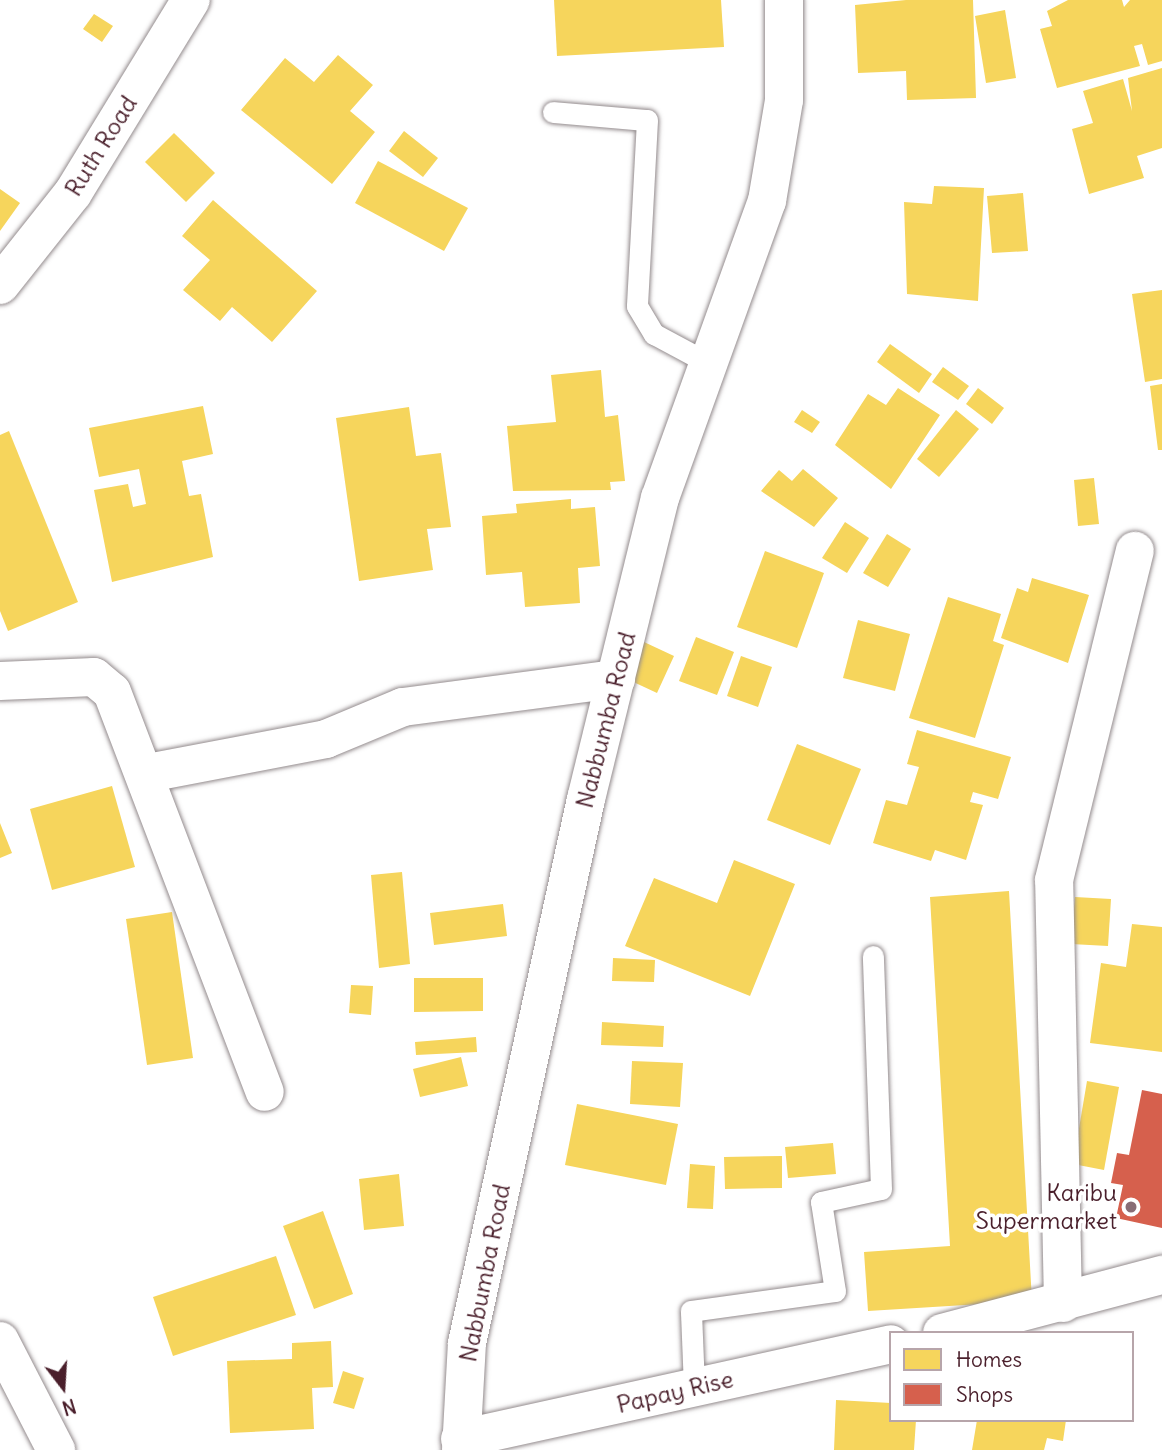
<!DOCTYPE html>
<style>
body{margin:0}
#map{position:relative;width:1162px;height:1450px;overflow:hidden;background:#fff;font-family:Delius,sans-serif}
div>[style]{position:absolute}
.homes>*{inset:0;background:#f6d55c}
.shops>*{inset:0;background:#d6604d}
.roads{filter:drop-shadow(0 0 2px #948c8e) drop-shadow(0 0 2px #948c8e)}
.service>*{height:21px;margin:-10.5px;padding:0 10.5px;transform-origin:10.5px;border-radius:10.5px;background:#fff}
.minor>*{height:38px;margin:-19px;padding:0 19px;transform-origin:19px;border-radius:19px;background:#fff}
.dots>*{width:19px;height:19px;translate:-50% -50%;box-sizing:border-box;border:4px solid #fff;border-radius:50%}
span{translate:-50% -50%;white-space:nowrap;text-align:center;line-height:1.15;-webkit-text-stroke:7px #fff;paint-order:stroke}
.street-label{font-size:24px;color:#4a1f2b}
.poi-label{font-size:24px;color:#4a1f2b}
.right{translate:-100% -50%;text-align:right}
.legend{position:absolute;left:889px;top:1331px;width:245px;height:91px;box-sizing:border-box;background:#fff;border:2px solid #b7a5aa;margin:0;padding:9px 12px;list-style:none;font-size:21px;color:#4a1f2b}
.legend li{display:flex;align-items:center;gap:14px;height:35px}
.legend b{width:35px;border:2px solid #b7a5aa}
.north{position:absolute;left:28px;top:1352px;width:70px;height:70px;-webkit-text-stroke:5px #fff;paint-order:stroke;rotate:163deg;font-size:19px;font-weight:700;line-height:28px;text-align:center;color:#4a1f2b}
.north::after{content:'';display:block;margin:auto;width:24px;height:32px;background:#4a1f2b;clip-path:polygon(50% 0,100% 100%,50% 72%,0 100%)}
</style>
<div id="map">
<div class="homes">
<div style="clip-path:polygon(554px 0,721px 0,724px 47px,557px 56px)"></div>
<div style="clip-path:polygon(906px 0,973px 0,976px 98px,907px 100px,906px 71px,858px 73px,855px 5px)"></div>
<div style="clip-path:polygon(1068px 0,1122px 0,1124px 7px,1130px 0,1162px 0,1162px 61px,1148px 65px,1142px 44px,1134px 46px,1140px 66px,1057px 88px,1040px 29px,1052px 26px,1047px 11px)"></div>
<div style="clip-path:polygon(1005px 10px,1016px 78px,986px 83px,975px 16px)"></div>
<div style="clip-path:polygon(94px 14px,113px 26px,102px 42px,83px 29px)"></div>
<div style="clip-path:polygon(338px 55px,373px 85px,350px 111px,375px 132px,332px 184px,241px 110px,285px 58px,314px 82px)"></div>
<div style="clip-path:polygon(1162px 68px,1162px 148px,1137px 156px,1144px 178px,1089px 194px,1072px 129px,1093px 123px,1083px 91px,1123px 79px,1132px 111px,1128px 78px)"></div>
<div style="clip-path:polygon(404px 131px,438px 158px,423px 177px,389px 151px)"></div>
<div style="clip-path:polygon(174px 133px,215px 173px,186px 202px,145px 162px)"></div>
<div style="clip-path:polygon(378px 161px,468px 208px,444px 251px,355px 203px)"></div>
<div style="clip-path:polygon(934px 186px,984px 188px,978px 301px,907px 294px,904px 202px,932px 204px)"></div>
<div style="clip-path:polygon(0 189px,20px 203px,0 231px)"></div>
<div style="clip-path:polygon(1023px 193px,1028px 251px,992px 253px,987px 196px)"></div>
<div style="clip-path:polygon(213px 200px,317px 291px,272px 342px,232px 307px,220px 321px,183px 290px,210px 260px,182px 236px)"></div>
<div style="clip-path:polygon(1162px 290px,1162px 379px,1145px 382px,1132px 294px)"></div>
<div style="clip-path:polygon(890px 344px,932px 374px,919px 393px,877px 362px)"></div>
<div style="clip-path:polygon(943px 367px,969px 386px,958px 400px,932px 382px)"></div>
<div style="clip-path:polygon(601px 370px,605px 417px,618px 415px,625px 481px,610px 482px,611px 490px,513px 491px,507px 426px,556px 422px,551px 375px)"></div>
<div style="clip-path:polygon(1162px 384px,1162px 450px,1158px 450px,1150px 386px)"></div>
<div style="clip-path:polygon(898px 388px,940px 415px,891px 489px,835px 445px,868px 394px,886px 405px)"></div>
<div style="clip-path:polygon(978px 388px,1004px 408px,992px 424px,966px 404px)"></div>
<div style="clip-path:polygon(203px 406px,213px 454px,182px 461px,189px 496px,201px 494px,213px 557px,112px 582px,94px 490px,128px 484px,133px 507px,146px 504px,139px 469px,99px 477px,89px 428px)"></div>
<div style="clip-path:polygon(409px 407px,416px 456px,441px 453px,451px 527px,427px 529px,433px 570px,359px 581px,336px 418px)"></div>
<div style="clip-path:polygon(802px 410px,820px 422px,812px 433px,794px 422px)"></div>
<div style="clip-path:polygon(956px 410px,979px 429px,939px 477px,917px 459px)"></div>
<div style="clip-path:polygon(9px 431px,78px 602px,8px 631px,0 611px,0 435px)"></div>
<div style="clip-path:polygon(803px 469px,838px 498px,814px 527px,761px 491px,779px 470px,792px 481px)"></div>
<div style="clip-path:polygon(1094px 478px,1099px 524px,1078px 526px,1074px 480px)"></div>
<div style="clip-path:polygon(571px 499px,571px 509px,595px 507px,600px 566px,578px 568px,580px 603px,525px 607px,522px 572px,486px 575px,482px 516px,517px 513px,516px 504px)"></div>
<div style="clip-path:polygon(845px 522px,869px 538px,847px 573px,822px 558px)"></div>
<div style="clip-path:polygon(887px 534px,911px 549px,888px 587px,863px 573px)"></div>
<div style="clip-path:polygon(765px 551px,824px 573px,797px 648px,737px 627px)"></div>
<div style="clip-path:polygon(1032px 578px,1089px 595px,1068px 663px,1001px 638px,1017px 588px,1028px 592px)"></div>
<div style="clip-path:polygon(948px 597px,1001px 614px,993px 641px,1004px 645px,975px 738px,909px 718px)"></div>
<div style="clip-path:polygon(858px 620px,910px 634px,895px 691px,843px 678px)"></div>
<div style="clip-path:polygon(696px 637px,734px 652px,717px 695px,679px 681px)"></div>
<div style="clip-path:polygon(644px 642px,674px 656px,657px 693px,627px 679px)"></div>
<div style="clip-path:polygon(741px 656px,772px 667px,758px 707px,727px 696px)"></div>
<div style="clip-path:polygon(917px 730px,1011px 757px,998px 799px,973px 792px,970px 802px,983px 805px,966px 860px,935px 850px,931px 861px,873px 843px,886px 800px,907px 805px,919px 767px,907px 764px)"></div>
<div style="clip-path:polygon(797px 744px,861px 769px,830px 845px,767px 820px)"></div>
<div style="clip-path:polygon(112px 786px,135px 867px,52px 890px,30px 809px)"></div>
<div style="clip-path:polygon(0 823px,12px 853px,0 858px)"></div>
<div style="clip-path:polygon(734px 860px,795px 884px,750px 996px,625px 946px,654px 878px,717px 903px)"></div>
<div style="clip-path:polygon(402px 872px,410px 964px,379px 968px,371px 875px)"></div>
<div style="clip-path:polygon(1009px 891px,1032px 1301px,868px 1311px,864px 1252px,950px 1246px,930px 897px)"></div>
<div style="clip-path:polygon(1075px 897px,1111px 899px,1108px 946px,1071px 944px)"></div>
<div style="clip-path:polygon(503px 904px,507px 936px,434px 945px,430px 913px)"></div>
<div style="clip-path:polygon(172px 912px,193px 1058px,147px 1065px,126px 919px)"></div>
<div style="clip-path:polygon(1132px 924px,1162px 927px,1162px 1052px,1090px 1043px,1101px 963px,1126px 967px)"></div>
<div style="clip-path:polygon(613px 958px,655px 960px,654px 982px,612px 981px)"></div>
<div style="clip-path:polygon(414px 978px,483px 978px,483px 1011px,414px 1012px)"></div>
<div style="clip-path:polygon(351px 985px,373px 986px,371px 1015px,349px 1013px)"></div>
<div style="clip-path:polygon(602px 1022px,664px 1026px,663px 1047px,601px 1045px)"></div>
<div style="clip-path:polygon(476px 1037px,477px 1052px,416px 1055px,415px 1042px)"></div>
<div style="clip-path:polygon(461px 1057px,468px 1086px,420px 1097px,413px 1069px)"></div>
<div style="clip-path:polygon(632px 1061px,683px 1063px,680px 1107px,630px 1104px)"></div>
<div style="clip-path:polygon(1087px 1081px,1119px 1087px,1104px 1170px,1073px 1164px)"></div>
<div style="clip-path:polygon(577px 1104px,678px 1124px,666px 1185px,565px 1165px)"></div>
<div style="clip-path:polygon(833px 1143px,836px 1174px,788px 1178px,785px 1147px)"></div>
<div style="clip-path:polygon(782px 1156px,782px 1188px,725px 1189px,724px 1157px)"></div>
<div style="clip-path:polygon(690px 1164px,715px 1166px,713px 1209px,687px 1208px)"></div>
<div style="clip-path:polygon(399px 1174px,404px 1226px,364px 1230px,359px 1179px)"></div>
<div style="clip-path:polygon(323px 1211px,353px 1294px,314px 1309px,283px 1226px)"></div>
<div style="clip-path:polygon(276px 1256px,296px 1315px,173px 1356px,153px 1297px)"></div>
<div style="clip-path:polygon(331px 1341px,333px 1387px,312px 1388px,314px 1429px,230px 1433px,227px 1361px,292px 1359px,292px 1343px)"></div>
<div style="clip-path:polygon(343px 1371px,364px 1378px,354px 1409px,333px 1403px)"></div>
<div style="clip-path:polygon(836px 1400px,891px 1403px,891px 1420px,916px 1420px,914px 1450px,834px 1450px)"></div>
<div style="clip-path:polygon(977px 1420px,1066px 1420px,1063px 1441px,1047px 1438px,1044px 1450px,972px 1450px)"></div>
</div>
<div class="shops">
<div style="clip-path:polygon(1142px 1090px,1162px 1094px,1162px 1228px,1116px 1218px,1123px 1185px,1111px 1183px,1117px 1153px,1129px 1155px)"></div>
</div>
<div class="roads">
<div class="service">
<div style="left:553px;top:112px;width:94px;rotate:4.9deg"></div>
<div style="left:647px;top:120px;width:186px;rotate:93.1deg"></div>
<div style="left:637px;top:306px;width:33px;rotate:59deg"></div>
<div style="left:654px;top:334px;width:61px;rotate:28.2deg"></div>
<div style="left:694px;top:1387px;width:76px;rotate:-92.3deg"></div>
<div style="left:691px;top:1311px;width:145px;rotate:-7.9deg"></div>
<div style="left:835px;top:1291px;width:90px;rotate:-98.9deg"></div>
<div style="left:821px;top:1202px;width:61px;rotate:-12.2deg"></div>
<div style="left:881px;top:1189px;width:233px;rotate:-92deg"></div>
</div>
<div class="minor">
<div style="left:0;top:285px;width:117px;rotate:-51.6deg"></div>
<div style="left:73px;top:193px;width:226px;rotate:-58.6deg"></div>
<div style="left:0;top:681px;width:94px;rotate:-2.4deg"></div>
<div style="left:94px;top:677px;width:23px;rotate:40deg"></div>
<div style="left:112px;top:692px;width:428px;rotate:69.1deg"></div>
<div style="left:148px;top:773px;width:181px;rotate:-10.8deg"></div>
<div style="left:326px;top:739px;width:83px;rotate:-22.6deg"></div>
<div style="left:403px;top:707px;width:215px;rotate:-7.5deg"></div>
<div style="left:1063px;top:1303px;width:423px;rotate:-91.2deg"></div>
<div style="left:1054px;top:880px;width:339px;rotate:-76.2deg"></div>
<div style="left:942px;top:1333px;width:228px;rotate:-14.8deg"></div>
<div style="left:0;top:1341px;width:123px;rotate:62.8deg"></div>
<div style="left:460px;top:1439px;width:441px;rotate:-12.4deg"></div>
<div style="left:461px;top:1450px;width:107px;rotate:-86.8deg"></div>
<div style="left:467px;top:1343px;width:557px;rotate:-77.66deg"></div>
<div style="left:586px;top:799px;width:310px;rotate:-76.2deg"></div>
<div style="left:660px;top:498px;width:316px;rotate:-70.2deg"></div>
<div style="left:767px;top:201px;width:102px;rotate:-80.4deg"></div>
<div style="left:784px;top:100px;width:100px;rotate:-90deg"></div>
</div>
</div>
<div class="dots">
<div style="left:1131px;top:1207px;background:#896d75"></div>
</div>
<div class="street-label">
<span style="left:101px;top:146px;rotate:-58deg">Ruth Road</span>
<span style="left:606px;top:720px;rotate:-76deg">Nabbumba Road</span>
<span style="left:485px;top:1273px;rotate:-79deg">Nabbumba Road</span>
<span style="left:675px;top:1392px;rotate:-13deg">Papay Rise</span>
</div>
<div class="poi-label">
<span class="right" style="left:1117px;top:1207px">Karibu<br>Supermarket</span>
</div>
<ul class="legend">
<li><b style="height:19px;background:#f6d55c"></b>Homes</li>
<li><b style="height:19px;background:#d6604d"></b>Shops</li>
</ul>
<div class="north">N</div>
</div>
